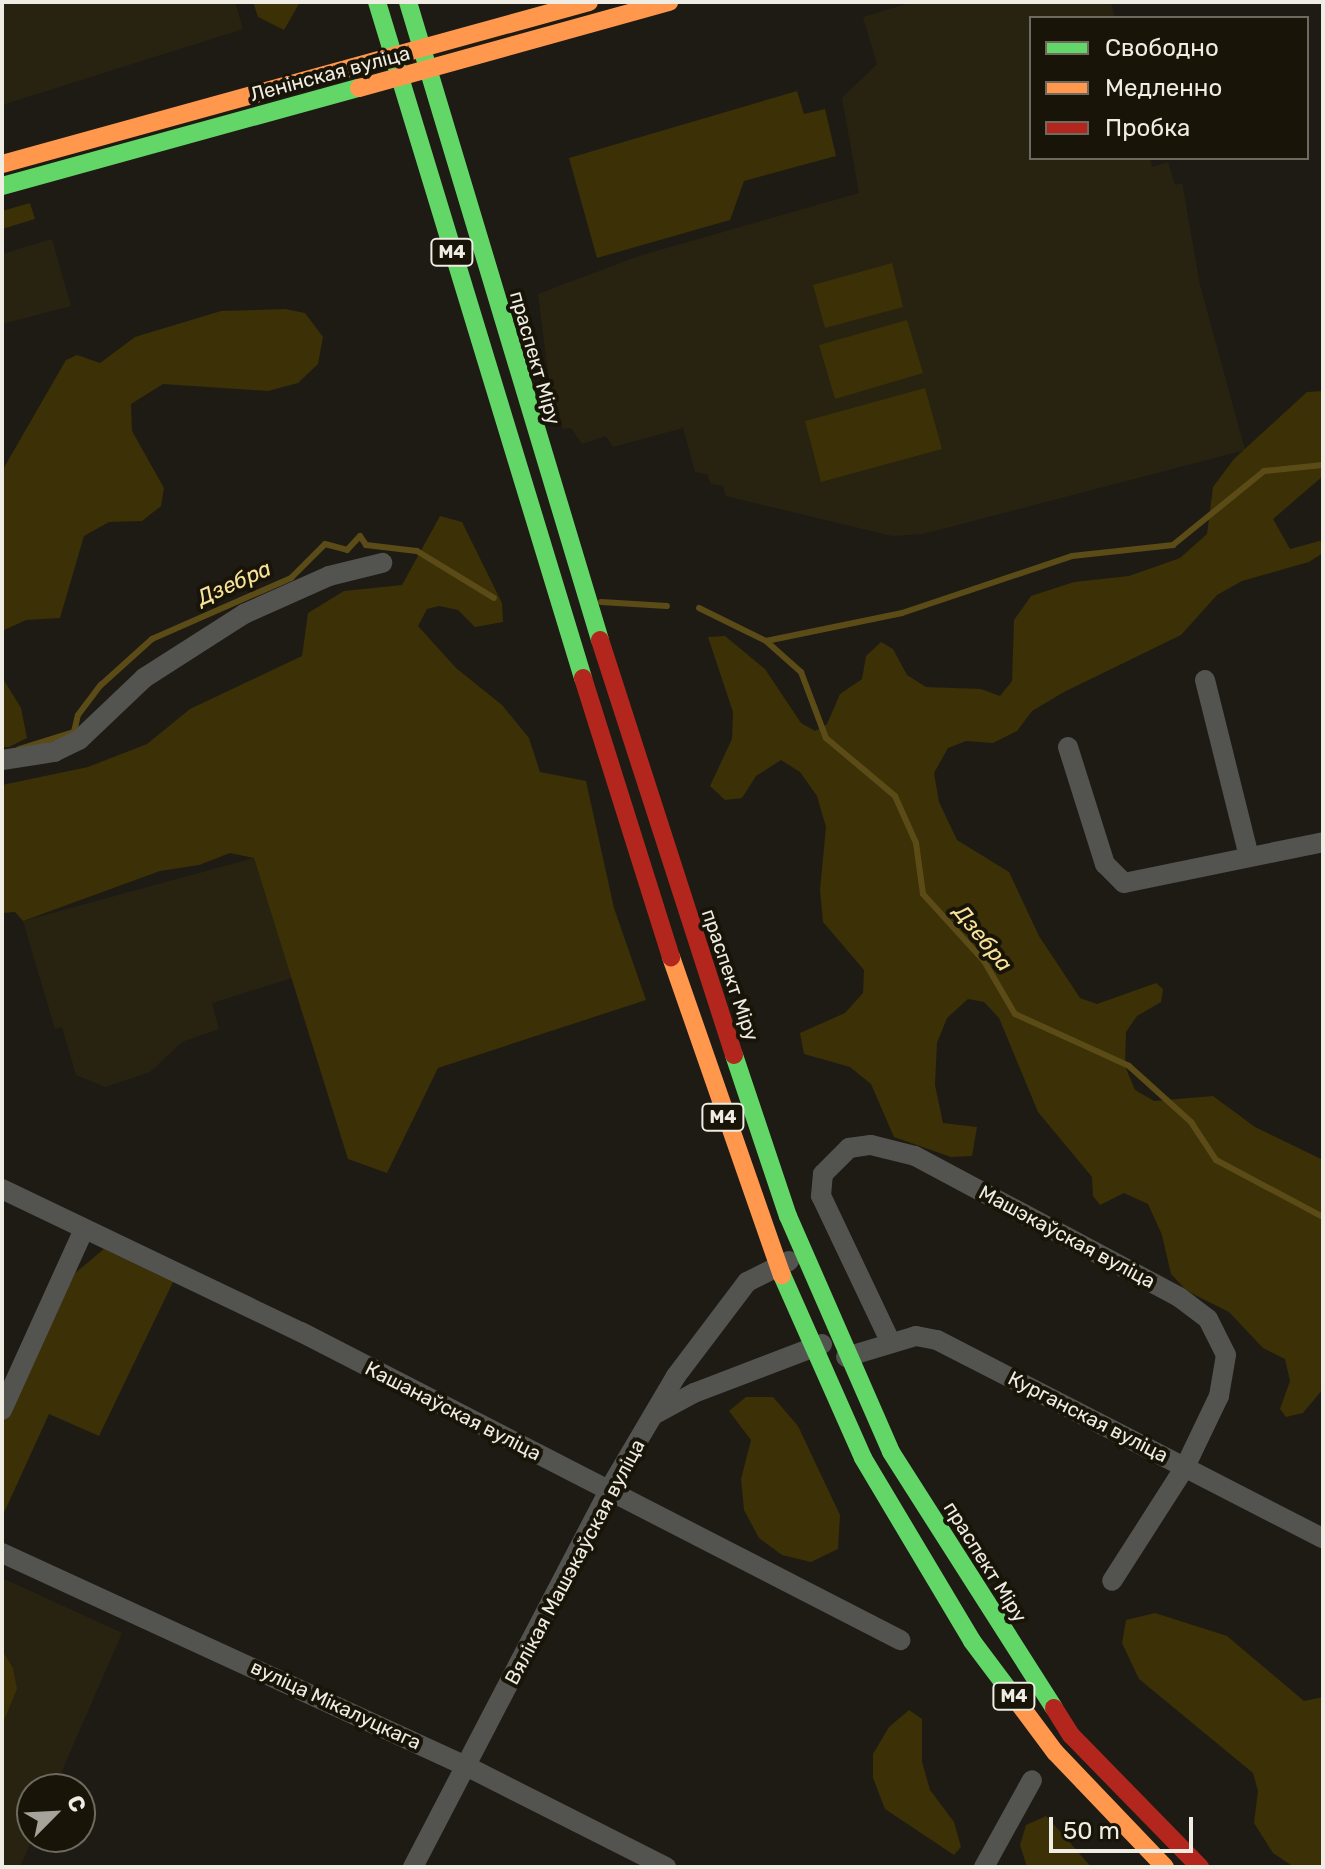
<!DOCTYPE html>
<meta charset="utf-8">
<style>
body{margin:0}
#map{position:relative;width:1325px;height:1869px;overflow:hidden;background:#1e1b14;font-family:Rubik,sans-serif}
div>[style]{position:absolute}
.built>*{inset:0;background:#282311}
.green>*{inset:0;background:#3b3006}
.stream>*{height:6px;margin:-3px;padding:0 3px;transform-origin:3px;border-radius:3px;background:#5b4c17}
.street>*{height:20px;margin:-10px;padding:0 10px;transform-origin:10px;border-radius:10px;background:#535350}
.fast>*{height:18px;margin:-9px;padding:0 9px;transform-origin:9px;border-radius:9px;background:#63d668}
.slow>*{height:18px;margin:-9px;padding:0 9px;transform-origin:9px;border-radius:9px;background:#ff974d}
.jam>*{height:18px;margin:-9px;padding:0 9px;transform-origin:9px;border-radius:9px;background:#b3261e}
span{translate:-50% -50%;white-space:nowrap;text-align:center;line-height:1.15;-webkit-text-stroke:8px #181408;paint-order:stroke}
.shield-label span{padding:2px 6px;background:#181408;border:2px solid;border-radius:6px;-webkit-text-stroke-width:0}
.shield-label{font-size:18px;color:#efece4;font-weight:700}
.street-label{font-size:20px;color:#efece4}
.water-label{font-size:22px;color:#f9e399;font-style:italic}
.frame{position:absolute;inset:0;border:4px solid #efece4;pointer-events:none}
.legend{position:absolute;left:1029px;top:16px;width:280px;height:144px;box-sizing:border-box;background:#181408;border:2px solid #6e6a60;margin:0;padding:10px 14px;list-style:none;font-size:24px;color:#efece4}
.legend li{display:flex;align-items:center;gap:16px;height:40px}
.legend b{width:40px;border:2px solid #6e6a60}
.north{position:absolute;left:16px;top:1773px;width:80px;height:80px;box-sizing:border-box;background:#181408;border:2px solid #6e6a60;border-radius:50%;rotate:66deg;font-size:22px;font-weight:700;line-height:32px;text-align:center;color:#efece4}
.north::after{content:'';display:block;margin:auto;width:28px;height:36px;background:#a6a39b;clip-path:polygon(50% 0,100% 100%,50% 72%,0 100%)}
.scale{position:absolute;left:1049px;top:1817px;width:144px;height:36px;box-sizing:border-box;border:4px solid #efece4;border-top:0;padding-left:10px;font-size:24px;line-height:28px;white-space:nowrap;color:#efece4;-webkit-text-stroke:6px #181408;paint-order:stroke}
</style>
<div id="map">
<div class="built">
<div style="clip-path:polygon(2px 2px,235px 2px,243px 29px,2px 105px)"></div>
<div style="clip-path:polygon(913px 2px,1111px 2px,1115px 18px,1031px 18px,1031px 158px,1150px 158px,1152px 167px,1168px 162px,1175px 185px,1182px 183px,1200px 285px,1245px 450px,923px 534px,892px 536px,726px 496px,723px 486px,711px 484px,707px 474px,695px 472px,683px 428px,613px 447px,606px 436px,582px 444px,571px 428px,563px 429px,549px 380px,538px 294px,639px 256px,859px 193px,842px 98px,877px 64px,863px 17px)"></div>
<div style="clip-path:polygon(52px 239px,71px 306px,2px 324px,2px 254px)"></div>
<div style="clip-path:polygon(254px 858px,292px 978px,212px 1003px,219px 1029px,182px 1042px,150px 1072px,105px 1087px,76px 1075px,62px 1027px,55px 1029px,23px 921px)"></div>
<div style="clip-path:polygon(2px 1578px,122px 1633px,54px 1789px,32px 1789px,33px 1837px,20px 1867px,2px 1867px)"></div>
</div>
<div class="green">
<div style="clip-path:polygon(253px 2px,300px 2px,284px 30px,258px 17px)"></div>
<div style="clip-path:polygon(797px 91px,804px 114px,825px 109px,836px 156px,744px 181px,730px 220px,597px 258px,569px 158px)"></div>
<div style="clip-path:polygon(30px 203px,35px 219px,2px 229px,2px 211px)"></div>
<div style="clip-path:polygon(892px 263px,903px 307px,825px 328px,813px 285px)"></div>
<div style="clip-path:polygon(285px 309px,305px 313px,323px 337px,318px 364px,298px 383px,268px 391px,163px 384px,131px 404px,132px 431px,164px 488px,161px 506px,142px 521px,109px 522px,84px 536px,60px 618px,26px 620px,2px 631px,2px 471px,66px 360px,77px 355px,100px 363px,135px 337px,221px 311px)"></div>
<div style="clip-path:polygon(907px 320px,923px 373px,835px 399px,819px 345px)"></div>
<div style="clip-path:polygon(925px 388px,942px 449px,821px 482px,805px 421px)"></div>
<div style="clip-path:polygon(1323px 391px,1323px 476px,1273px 519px,1290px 549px,1323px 540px,1323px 553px,1309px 562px,1242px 581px,1217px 595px,1181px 635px,1064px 692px,1032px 711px,1017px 731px,993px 743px,966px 741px,948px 748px,934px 773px,939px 802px,957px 840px,1009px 872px,1039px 936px,1080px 998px,1097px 1004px,1156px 983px,1163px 989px,1161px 1002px,1137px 1016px,1126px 1032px,1125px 1066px,1135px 1090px,1154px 1101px,1213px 1096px,1255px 1127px,1323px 1160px,1323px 1389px,1303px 1413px,1286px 1417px,1280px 1409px,1290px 1381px,1285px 1359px,1263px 1348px,1229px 1312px,1187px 1291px,1171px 1274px,1162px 1235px,1148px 1204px,1124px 1193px,1100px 1205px,1093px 1196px,1092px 1177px,1038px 1112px,999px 1018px,984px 1002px,968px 999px,947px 1018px,937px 1043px,935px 1085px,943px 1123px,977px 1127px,972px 1156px,951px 1157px,894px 1137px,871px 1084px,850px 1067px,804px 1054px,800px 1033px,845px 1013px,863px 993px,864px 970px,823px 922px,820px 890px,826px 827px,817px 796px,800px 772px,781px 760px,756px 776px,742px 798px,725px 800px,710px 786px,732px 739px,733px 712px,708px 637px,725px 636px,765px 669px,801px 723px,815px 731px,827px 724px,840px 694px,862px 679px,866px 656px,881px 642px,893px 649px,907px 675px,926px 687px,981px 689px,1000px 696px,1012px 681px,1014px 620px,1031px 596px,1074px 582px,1129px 576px,1180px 558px,1207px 534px,1213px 487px,1234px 459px,1307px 392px)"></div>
<div style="clip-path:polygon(440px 516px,462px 522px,502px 603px,503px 622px,475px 627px,458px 610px,439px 606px,427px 609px,418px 626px,456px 668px,502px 705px,529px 738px,540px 772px,586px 781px,614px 908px,646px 1000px,438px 1068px,387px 1173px,348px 1159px,254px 858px,230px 853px,199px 865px,160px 871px,23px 921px,15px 912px,2px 913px,2px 785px,88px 767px,147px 744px,190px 709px,302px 656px,308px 613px,344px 591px,402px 585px)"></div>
<div style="clip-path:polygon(2px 677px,21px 708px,27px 738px,9px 747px,2px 747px)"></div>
<div style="clip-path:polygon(104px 1249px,173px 1282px,99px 1436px,49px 1414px,2px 1517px,2px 1424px,68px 1279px)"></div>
<div style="clip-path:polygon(746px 1397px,773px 1397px,798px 1426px,840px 1515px,838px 1549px,811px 1562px,782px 1555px,759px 1538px,744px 1510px,741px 1479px,751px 1440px,729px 1411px)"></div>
<div style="clip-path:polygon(1155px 1613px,1227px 1636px,1304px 1701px,1323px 1697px,1323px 1867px,1294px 1867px,1273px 1853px,1254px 1823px,1258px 1791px,1253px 1773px,1139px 1679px,1122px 1643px,1126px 1620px)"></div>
<div style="clip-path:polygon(2px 1650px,13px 1668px,17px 1689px,2px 1725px)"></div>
<div style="clip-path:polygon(909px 1710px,922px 1719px,922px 1762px,930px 1790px,954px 1822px,961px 1847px,954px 1855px,885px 1809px,873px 1778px,873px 1754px,889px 1727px)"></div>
<div style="clip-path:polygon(1046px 1816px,1066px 1838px,1091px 1867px,1027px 1867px,1020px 1845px,1026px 1825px)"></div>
</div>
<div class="stream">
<div style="left:601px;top:602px;width:66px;rotate:3.5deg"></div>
<div style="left:699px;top:608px;width:75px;rotate:26.2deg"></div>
<div style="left:766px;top:641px;width:47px;rotate:41.5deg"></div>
<div style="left:801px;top:672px;width:71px;rotate:69.3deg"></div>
<div style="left:826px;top:738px;width:90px;rotate:40deg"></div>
<div style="left:895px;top:796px;width:51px;rotate:65.9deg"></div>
<div style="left:916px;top:843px;width:51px;rotate:82.2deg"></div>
<div style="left:923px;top:894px;width:91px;rotate:47.7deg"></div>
<div style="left:984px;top:961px;width:61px;rotate:59.7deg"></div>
<div style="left:1015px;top:1014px;width:125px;rotate:24.5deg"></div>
<div style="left:1129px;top:1066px;width:84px;rotate:42.1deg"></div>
<div style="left:1191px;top:1122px;width:45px;rotate:56.7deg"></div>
<div style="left:1216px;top:1160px;width:121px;rotate:28deg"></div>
<div style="left:766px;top:641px;width:139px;rotate:-11.6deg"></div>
<div style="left:902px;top:613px;width:179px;rotate:-18.5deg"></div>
<div style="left:1072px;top:556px;width:102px;rotate:-6.2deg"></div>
<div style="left:1173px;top:545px;width:117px;rotate:-39.1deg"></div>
<div style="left:1264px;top:471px;width:59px;rotate:-5.8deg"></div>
<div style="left:19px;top:749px;width:58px;rotate:-17.2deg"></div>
<div style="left:74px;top:732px;width:17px;rotate:-77deg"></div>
<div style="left:78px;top:715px;width:38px;rotate:-53deg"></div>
<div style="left:101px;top:685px;width:69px;rotate:-42deg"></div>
<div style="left:152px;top:639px;width:152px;rotate:-23.7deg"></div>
<div style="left:291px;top:578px;width:48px;rotate:-45deg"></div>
<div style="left:325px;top:544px;width:23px;rotate:15deg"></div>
<div style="left:347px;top:550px;width:19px;rotate:-47deg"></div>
<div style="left:360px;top:536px;width:11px;rotate:56deg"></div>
<div style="left:366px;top:545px;width:51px;rotate:6.7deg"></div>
<div style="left:417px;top:551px;width:90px;rotate:31.4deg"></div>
</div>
<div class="street">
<div style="left:1205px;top:680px;width:182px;rotate:76deg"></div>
<div style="left:1068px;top:747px;width:123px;rotate:72.5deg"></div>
<div style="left:1105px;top:864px;width:27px;rotate:45deg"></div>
<div style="left:1124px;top:883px;width:203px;rotate:-11.6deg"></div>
<div style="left:2px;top:760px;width:53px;rotate:-8.7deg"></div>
<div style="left:54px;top:752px;width:28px;rotate:-26deg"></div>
<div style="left:79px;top:740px;width:90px;rotate:-43.6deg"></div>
<div style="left:144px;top:678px;width:119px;rotate:-32.6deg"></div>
<div style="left:244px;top:614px;width:93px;rotate:-24.1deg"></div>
<div style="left:329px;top:576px;width:55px;rotate:-13.8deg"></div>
<div style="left:2px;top:1189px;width:331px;rotate:25.6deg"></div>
<div style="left:301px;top:1332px;width:674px;rotate:27.21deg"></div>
<div style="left:890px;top:1341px;width:161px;rotate:-115.4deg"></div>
<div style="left:821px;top:1196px;width:22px;rotate:-85deg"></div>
<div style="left:823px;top:1174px;width:37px;rotate:-45deg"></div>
<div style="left:849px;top:1148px;width:22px;rotate:-8deg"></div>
<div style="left:871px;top:1145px;width:45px;rotate:14deg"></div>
<div style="left:915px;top:1156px;width:299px;rotate:28.1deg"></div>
<div style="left:1179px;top:1297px;width:36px;rotate:37deg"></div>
<div style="left:1208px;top:1319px;width:40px;rotate:63.4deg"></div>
<div style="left:1226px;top:1355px;width:42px;rotate:99.7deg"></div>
<div style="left:1219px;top:1396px;width:79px;rotate:115.6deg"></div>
<div style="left:1185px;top:1467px;width:135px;rotate:122.6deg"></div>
<div style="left:846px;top:1357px;width:73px;rotate:-16.7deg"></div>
<div style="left:916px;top:1336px;width:21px;rotate:11deg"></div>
<div style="left:937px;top:1340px;width:434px;rotate:27.2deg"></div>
<div style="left:2px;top:1410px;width:199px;rotate:-65.6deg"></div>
<div style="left:657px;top:1413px;width:42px;rotate:-28.4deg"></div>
<div style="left:694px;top:1393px;width:137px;rotate:-20.9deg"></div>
<div style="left:2px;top:1553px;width:513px;rotate:24.67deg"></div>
<div style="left:468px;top:1767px;width:222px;rotate:26.8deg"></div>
<div style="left:413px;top:1867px;width:427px;rotate:-62.5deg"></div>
<div style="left:610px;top:1488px;width:130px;rotate:-59.5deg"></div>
<div style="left:676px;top:1376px;width:118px;rotate:-52.9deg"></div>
<div style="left:747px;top:1282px;width:47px;rotate:-26.6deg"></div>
<div style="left:984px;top:1867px;width:99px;rotate:-61.1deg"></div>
</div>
<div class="fast">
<div style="left:377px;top:2px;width:707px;rotate:73.05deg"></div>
<div style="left:408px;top:2px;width:666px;rotate:73.25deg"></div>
<div style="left:2px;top:186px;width:370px;rotate:-15.4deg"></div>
<div style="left:734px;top:1055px;width:170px;rotate:71.5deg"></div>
<div style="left:788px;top:1216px;width:257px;rotate:66.4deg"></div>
<div style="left:891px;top:1452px;width:303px;rotate:57.5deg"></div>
<div style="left:782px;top:1275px;width:200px;rotate:66.1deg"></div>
<div style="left:863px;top:1458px;width:213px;rotate:59.2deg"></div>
<div style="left:972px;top:1641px;width:65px;rotate:53.1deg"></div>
</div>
<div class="slow">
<div style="left:359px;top:88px;width:322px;rotate:-15.5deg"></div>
<div style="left:2px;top:164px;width:609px;rotate:-15.43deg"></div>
<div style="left:671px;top:957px;width:337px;rotate:70.8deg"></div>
<div style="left:1011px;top:1693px;width:74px;rotate:53.3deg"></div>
<div style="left:1055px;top:1752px;width:159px;rotate:46.3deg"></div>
</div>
<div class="jam">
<div style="left:600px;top:640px;width:436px;rotate:72.1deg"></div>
<div style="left:583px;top:678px;width:293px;rotate:72.5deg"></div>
<div style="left:1054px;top:1708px;width:32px;rotate:58deg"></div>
<div style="left:1071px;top:1735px;width:185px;rotate:45.7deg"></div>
</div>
<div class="shield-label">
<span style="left:452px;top:252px">М4</span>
<span style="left:723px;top:1117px">М4</span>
<span style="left:1014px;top:1696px">М4</span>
</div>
<div class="street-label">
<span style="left:330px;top:74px;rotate:-15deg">Ленінская вуліца</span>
<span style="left:535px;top:358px;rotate:74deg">праспект Міру</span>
<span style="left:730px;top:975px;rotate:71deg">праспект Міру</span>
<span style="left:1067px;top:1237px;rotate:28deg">Машэкаўская вуліца</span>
<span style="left:453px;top:1411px;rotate:27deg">Кашанаўская вуліца</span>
<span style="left:1088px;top:1417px;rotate:27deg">Курганская вуліца</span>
<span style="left:575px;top:1562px;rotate:-62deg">Вялікая Машэкаўская вуліца</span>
<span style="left:985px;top:1562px;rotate:58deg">праспект Міру</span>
<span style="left:336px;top:1705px;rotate:25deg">вуліца Мікалуцкага</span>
</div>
<div class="water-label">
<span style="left:234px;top:583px;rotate:-24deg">Дзебра</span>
<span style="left:983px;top:938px;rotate:51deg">Дзебра</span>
</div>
<div class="frame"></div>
<ul class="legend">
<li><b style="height:10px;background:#63d668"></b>Свободно</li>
<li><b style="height:10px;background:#ff974d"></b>Медленно</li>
<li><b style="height:10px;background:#b3261e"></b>Пробка</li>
</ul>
<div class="north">С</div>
<div class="scale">50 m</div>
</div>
